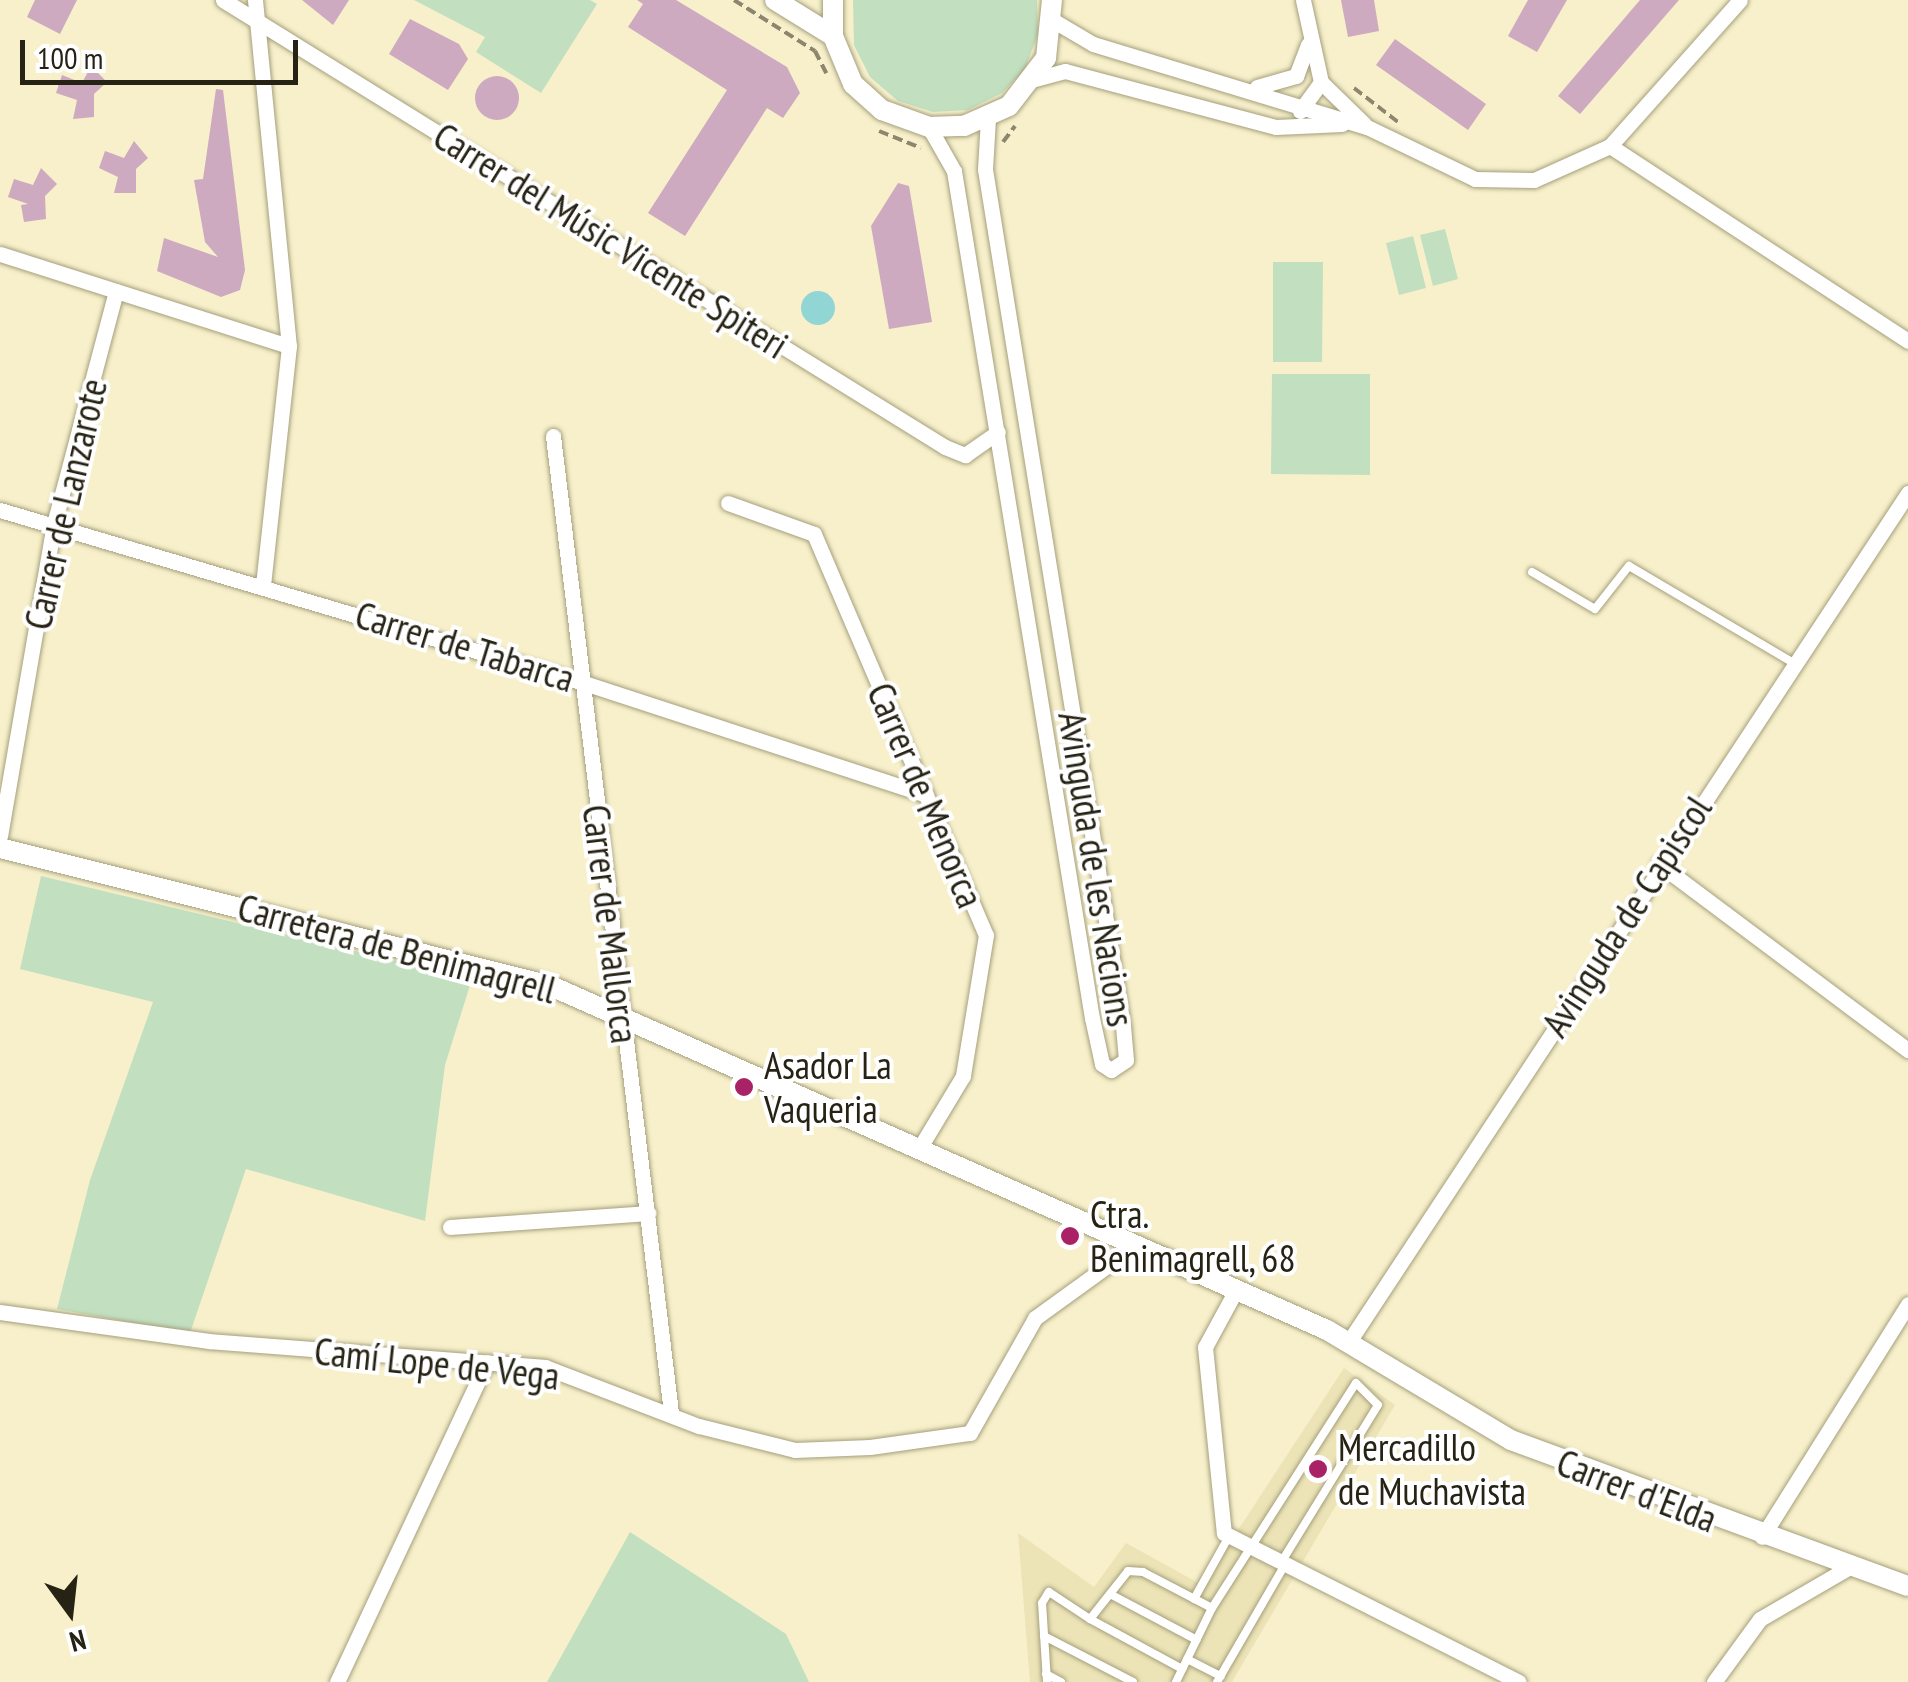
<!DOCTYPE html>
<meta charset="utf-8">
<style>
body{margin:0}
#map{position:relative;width:1908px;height:1682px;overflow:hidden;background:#f7f0cb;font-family:"PT Sans Narrow",sans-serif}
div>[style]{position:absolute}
.built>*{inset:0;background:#ece4b7}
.green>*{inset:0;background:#c2e0c0}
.water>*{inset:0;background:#91d5d5}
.round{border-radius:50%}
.building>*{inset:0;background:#cdaac0}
.path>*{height:4px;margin-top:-2px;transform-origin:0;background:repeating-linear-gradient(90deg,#8b866d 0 10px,transparent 0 15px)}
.roads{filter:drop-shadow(0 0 2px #a59f7c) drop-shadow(0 0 2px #a59f7c)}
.service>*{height:8px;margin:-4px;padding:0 4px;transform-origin:4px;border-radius:4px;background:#fff}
.minor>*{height:15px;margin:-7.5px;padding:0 7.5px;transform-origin:7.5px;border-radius:7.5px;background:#fff}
.tertiary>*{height:20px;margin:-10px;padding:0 10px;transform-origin:10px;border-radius:10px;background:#fff}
.dots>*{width:28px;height:28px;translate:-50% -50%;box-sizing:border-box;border:5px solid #fff;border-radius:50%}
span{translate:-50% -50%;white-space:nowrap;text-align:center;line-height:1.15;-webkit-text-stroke:8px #fff;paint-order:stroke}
.street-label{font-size:38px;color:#262315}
.poi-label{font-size:38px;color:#262315}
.left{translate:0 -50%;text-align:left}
.north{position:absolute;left:20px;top:1562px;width:100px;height:100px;-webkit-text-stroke:8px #fff;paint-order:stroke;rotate:165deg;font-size:28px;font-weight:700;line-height:40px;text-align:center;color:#262315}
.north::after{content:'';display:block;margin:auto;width:35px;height:45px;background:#262315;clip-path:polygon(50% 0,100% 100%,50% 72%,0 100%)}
.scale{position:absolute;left:20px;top:40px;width:278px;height:45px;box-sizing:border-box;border:5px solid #262315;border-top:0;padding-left:12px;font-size:30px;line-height:35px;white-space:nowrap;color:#262315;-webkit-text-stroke:8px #fff;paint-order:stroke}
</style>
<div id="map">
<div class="built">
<div style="clip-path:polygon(1344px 1368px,1395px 1405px,1232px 1682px,1030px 1682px,1018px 1533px,1094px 1587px,1126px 1543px,1202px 1585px)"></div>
</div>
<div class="green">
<div style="clip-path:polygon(414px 0,590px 0,597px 4px,541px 93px,476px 52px,485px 37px)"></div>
<div style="clip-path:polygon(853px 0,1037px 0,1038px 34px,1025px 69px,1002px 93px,968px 110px,933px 112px,898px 101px,870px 77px,854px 45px)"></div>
<div style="clip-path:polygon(1445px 229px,1458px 279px,1433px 286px,1420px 235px)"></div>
<div style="clip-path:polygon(1413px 236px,1426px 288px,1399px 295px,1386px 243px)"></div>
<div style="clip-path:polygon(1273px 262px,1323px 262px,1322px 362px,1273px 362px)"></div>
<div style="clip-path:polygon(1272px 374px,1370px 374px,1370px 475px,1271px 474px)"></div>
<div style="clip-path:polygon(41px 876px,472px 979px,445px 1065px,425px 1221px,246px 1169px,190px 1333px,57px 1309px,90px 1180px,153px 1002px,20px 969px)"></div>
<div style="clip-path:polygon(630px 1532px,786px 1634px,809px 1682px,547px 1682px)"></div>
</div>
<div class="water">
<div class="round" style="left:801px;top:291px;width:34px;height:34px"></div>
</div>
<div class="building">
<div style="clip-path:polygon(35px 0,77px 0,60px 34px,27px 17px)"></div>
<div style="clip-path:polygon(302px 0,349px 0,333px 25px)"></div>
<div style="clip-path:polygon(637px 0,676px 0,787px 67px,800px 93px,783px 118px,767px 108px,685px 236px,648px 213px,727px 90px,628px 27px,643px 4px)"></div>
<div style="clip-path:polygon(1341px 0,1374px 0,1379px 31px,1348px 37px)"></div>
<div style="clip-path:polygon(1528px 0,1567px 0,1537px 52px,1508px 36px)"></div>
<div style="clip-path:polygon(1640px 0,1679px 0,1580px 114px,1558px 96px)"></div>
<div style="clip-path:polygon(410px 19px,459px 44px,468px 59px,448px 90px,389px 54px)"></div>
<div style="clip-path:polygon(1395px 39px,1486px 104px,1468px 130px,1376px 65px)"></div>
<div style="clip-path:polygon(91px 66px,107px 82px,94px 94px,94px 117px,73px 119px,77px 100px,56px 93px,62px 75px,82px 83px)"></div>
<div class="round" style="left:475px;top:76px;width:44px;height:44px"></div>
<div style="clip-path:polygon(216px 89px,223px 90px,245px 270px,240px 290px,221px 297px,157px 271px,164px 238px,218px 257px,205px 242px,194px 180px,203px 179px)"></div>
<div style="clip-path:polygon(134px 141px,148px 158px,136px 169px,136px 193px,114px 193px,118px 177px,99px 168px,105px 151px,124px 158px)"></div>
<div style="clip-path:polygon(41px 168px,57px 184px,45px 196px,46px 219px,24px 222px,21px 205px,28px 204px,8px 197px,14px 179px,33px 185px)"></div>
<div style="clip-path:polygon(898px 183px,909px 186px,932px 322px,889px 329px,871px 226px)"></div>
</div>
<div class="path">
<div style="left:734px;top:0;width:96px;rotate:32.2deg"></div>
<div style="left:815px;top:51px;width:25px;rotate:63deg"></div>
<div style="left:1354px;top:88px;width:56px;rotate:37.7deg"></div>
<div style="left:879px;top:131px;width:45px;rotate:22deg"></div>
<div style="left:1003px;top:142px;width:20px;rotate:-53deg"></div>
</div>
<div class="roads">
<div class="service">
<div style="left:1532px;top:572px;width:73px;rotate:30.4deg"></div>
<div style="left:1595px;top:609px;width:55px;rotate:-51.7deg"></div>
<div style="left:1629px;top:566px;width:191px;rotate:30.5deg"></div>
<div style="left:1110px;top:1594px;width:98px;rotate:27.9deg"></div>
<div style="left:1194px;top:1599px;width:72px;rotate:-60.9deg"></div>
<div style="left:1090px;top:1619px;width:105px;rotate:28.5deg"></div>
<div style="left:1044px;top:1636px;width:100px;rotate:27.3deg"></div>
<div style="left:1187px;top:1659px;width:38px;rotate:27deg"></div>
<div style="left:1046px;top:1674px;width:17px;rotate:28deg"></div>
<div style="left:1047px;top:1682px;width:79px;rotate:-93.6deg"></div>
<div style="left:1042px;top:1603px;width:13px;rotate:-58deg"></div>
<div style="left:1049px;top:1592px;width:49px;rotate:33.4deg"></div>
<div style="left:1090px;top:1619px;width:61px;rotate:-51.6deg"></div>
<div style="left:1128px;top:1571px;width:15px;rotate:4deg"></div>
<div style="left:1143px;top:1572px;width:78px;rotate:27.6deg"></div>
<div style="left:1212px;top:1608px;width:267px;rotate:-57.4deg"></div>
<div style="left:1356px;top:1383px;width:31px;rotate:45deg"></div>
<div style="left:1378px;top:1405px;width:183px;rotate:121.6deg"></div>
<div style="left:1176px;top:1682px;width:82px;rotate:-64.1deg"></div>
<div style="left:1217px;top:1682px;width:138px;rotate:-59.9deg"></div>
</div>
<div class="minor">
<div style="left:223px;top:0;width:849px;rotate:31.76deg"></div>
<div style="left:945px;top:447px;width:22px;rotate:22deg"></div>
<div style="left:965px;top:455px;width:40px;rotate:-34.9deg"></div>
<div style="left:255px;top:0;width:348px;rotate:84.4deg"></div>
<div style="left:289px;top:346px;width:240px;rotate:96.2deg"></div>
<div style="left:1054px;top:21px;width:45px;rotate:30.5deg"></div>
<div style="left:1093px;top:44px;width:286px;rotate:16.9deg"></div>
<div style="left:1367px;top:127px;width:120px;rotate:25.7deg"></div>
<div style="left:1475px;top:179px;width:59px;rotate:1deg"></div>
<div style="left:1534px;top:180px;width:83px;rotate:-24.1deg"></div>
<div style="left:1610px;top:146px;width:195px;rotate:-48.3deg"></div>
<div style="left:1035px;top:79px;width:31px;rotate:-15deg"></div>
<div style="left:1065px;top:71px;width:218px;rotate:14.9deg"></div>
<div style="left:1276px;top:127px;width:66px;rotate:-2.6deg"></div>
<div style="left:1321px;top:82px;width:60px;rotate:44.3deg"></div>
<div style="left:1257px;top:87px;width:41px;rotate:-15.8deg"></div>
<div style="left:1296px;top:76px;width:34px;rotate:-69deg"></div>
<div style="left:1300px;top:111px;width:36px;rotate:-54deg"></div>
<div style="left:1321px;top:82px;width:84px;rotate:-102.4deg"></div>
<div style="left:929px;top:127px;width:51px;rotate:60.4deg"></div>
<div style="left:954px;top:171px;width:858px;rotate:80.75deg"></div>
<div style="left:1092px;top:1018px;width:47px;rotate:77.7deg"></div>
<div style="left:1102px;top:1064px;width:11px;rotate:34deg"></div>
<div style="left:1111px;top:1070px;width:18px;rotate:-34deg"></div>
<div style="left:1126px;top:1060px;width:34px;rotate:-95deg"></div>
<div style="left:1123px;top:1026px;width:868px;rotate:-99.15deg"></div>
<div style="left:985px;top:169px;width:50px;rotate:-86.6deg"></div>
<div style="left:1610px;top:146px;width:356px;rotate:33.2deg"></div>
<div style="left:0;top:254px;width:303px;rotate:17.7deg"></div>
<div style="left:553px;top:436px;width:983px;rotate:83.11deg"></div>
<div style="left:728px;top:503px;width:91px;rotate:19.8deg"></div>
<div style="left:814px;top:534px;width:436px;rotate:66.8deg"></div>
<div style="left:986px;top:935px;width:143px;rotate:99.3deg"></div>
<div style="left:963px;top:1076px;width:79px;rotate:121.1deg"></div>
<div style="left:0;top:510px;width:606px;rotate:16.49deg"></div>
<div style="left:581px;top:682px;width:363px;rotate:18.1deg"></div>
<div style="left:0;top:836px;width:317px;rotate:-80.2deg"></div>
<div style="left:54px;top:524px;width:241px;rotate:-75.1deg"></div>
<div style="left:1659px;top:864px;width:311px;rotate:36.8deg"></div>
<div style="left:450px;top:1227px;width:199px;rotate:-4deg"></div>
<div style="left:1236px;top:1290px;width:65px;rotate:118.5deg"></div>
<div style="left:1205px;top:1347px;width:187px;rotate:84.2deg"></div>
<div style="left:1224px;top:1533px;width:330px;rotate:26.8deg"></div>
<div style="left:0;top:1312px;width:211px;rotate:7.9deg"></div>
<div style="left:209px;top:1341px;width:337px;rotate:4.4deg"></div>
<div style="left:545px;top:1367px;width:165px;rotate:21deg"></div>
<div style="left:699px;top:1426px;width:99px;rotate:14deg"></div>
<div style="left:795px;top:1450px;width:75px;rotate:-2.3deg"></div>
<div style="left:870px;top:1447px;width:101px;rotate:-8deg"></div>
<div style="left:970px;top:1433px;width:132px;rotate:-60.5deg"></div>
<div style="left:1035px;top:1318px;width:121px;rotate:-35.9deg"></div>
<div style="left:1348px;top:1343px;width:1018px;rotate:-56.62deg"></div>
<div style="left:1762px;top:1537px;width:275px;rotate:-57.9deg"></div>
<div style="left:337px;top:1682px;width:353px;rotate:-64.9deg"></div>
<div style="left:1714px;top:1682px;width:78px;rotate:-53.9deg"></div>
<div style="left:1760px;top:1619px;width:102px;rotate:-30.1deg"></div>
</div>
<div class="tertiary">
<div style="left:775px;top:0;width:68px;rotate:31.8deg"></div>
<div style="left:833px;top:0;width:36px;rotate:90deg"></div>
<div style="left:833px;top:36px;width:52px;rotate:67.4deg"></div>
<div style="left:853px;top:84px;width:39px;rotate:42deg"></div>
<div style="left:882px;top:110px;width:50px;rotate:19.9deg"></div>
<div style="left:929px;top:127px;width:35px;rotate:-2deg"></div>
<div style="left:964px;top:126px;width:49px;rotate:-24deg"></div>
<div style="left:1009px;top:106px;width:61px;rotate:-52.4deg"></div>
<div style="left:1046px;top:58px;width:58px;rotate:-84.1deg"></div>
<div style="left:0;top:848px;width:568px;rotate:14.06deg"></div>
<div style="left:551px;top:986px;width:849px;rotate:23.91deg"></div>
<div style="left:1327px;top:1330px;width:214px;rotate:30.9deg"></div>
<div style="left:1511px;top:1440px;width:423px;rotate:20.2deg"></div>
</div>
</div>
<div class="dots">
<div style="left:744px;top:1087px;background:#a26"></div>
<div style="left:1070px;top:1236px;background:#a26"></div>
<div style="left:1318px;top:1469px;background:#a26"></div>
</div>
<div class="street-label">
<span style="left:611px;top:240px;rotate:32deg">Carrer del Músic Vicente Spiteri</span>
<span style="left:65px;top:504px;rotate:-77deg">Carrer de Lanzarote</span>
<span style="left:465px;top:646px;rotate:17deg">Carrer de Tabarca</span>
<span style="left:926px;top:795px;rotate:67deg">Carrer de Menorca</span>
<span style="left:1097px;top:869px;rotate:81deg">Avinguda de les Nacions</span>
<span style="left:1626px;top:916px;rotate:-57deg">Avinguda de Capiscol</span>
<span style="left:611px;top:924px;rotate:83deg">Carrer de Mallorca</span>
<span style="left:397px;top:948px;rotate:15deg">Carretera de Benimagrell</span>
<span style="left:437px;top:1363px;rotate:6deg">Camí Lope de Vega</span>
<span style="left:1637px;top:1490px;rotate:21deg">Carrer d'Elda</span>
</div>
<div class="poi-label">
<span class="left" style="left:764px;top:1087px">Asador La<br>Vaqueria</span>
<span class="left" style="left:1090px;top:1236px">Ctra.<br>Benimagrell, 68</span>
<span class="left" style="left:1338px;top:1469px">Mercadillo<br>de Muchavista</span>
</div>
<div class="north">N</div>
<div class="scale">100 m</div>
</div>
